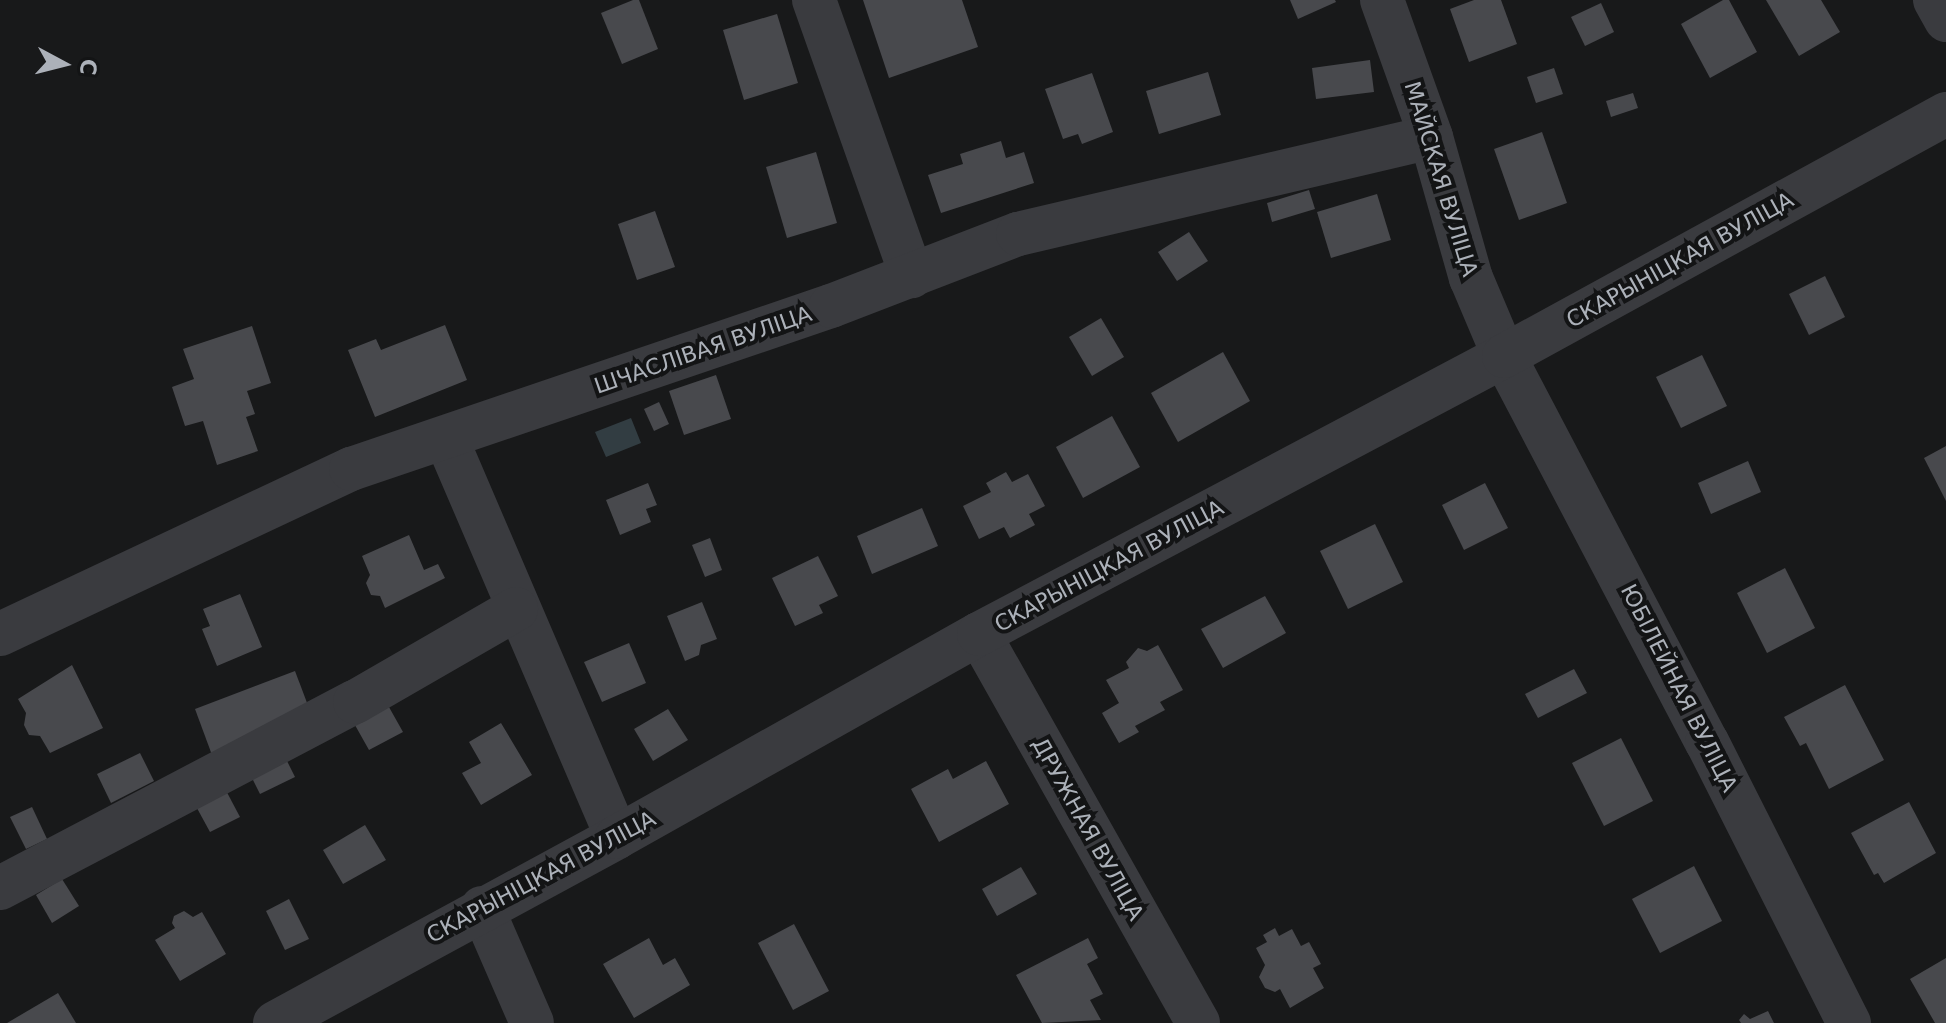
<!DOCTYPE html>
<meta charset="utf-8">
<style>
body{margin:0}
#map{position:relative;width:1946px;height:1023px;overflow:hidden;background:#18191a;font-family:"DejaVu Sans",sans-serif}
div>[style]{position:absolute}
.water>*{inset:0;background:#323d42}
.building>*{inset:0;background:#48494d}
.minor>*{height:44px;margin:-22px;padding:0 22px;transform-origin:22px;border-radius:22px;background:#3a3b3f}
span{translate:-50% -50%;white-space:nowrap;text-align:center;line-height:1.15;-webkit-text-stroke:8px #131415;paint-order:stroke}
.street-label{font-size:22px;color:#acb1b9}
.north{position:absolute;left:24px;top:24px;width:80px;height:80px;-webkit-text-stroke:6px #131415;paint-order:stroke;rotate:97deg;font-size:22px;font-weight:700;line-height:32px;text-align:center;color:#acb1b9}
.north::after{content:'';display:block;margin:auto;width:28px;height:36px;background:#acb1b9;clip-path:polygon(50% 0,100% 100%,50% 72%,0 100%)}
</style>
<div id="map">
<div class="water">
<div style="clip-path:polygon(631px 418px,641px 443px,606px 457px,595px 432px)"></div>
</div>
<div class="building">
<div style="clip-path:polygon(633px 0,639px 0,658px 49px,622px 64px,601px 13px)"></div>
<div style="clip-path:polygon(863px 0,962px 0,978px 47px,889px 78px)"></div>
<div style="clip-path:polygon(1290px 0,1335px 0,1336px 2px,1298px 19px)"></div>
<div style="clip-path:polygon(1474px 0,1501px 0,1517px 44px,1469px 62px,1450px 9px)"></div>
<div style="clip-path:polygon(1723px 0,1729px 0,1757px 52px,1710px 78px,1681px 24px)"></div>
<div style="clip-path:polygon(1766px 0,1821px 0,1840px 32px,1799px 56px)"></div>
<div style="clip-path:polygon(1601px 3px,1614px 32px,1585px 46px,1571px 17px)"></div>
<div style="clip-path:polygon(777px 14px,798px 83px,744px 100px,723px 30px)"></div>
<div style="clip-path:polygon(1370px 60px,1374px 92px,1316px 99px,1312px 68px)"></div>
<div style="clip-path:polygon(1554px 68px,1563px 94px,1536px 103px,1527px 77px)"></div>
<div style="clip-path:polygon(1208px 72px,1221px 115px,1159px 134px,1146px 91px)"></div>
<div style="clip-path:polygon(1092px 73px,1113px 132px,1082px 144px,1078px 134px,1063px 139px,1045px 89px)"></div>
<div style="clip-path:polygon(1633px 93px,1638px 108px,1611px 117px,1606px 101px)"></div>
<div style="clip-path:polygon(1542px 132px,1567px 203px,1519px 220px,1494px 149px)"></div>
<div style="clip-path:polygon(1001px 141px,1006px 158px,1024px 152px,1034px 183px,941px 213px,928px 175px,963px 164px,960px 154px)"></div>
<div style="clip-path:polygon(816px 152px,837px 223px,787px 238px,766px 167px)"></div>
<div style="clip-path:polygon(1309px 190px,1315px 209px,1272px 222px,1267px 203px)"></div>
<div style="clip-path:polygon(1377px 194px,1391px 240px,1331px 258px,1317px 212px)"></div>
<div style="clip-path:polygon(655px 211px,675px 267px,637px 280px,618px 224px)"></div>
<div style="clip-path:polygon(1189px 232px,1208px 261px,1177px 281px,1158px 252px)"></div>
<div style="clip-path:polygon(1825px 276px,1845px 317px,1809px 335px,1789px 294px)"></div>
<div style="clip-path:polygon(1101px 318px,1124px 357px,1092px 376px,1069px 337px)"></div>
<div style="clip-path:polygon(445px 325px,467px 380px,375px 417px,348px 350px,376px 339px,381px 350px)"></div>
<div style="clip-path:polygon(252px 326px,271px 383px,247px 391px,255px 414px,246px 417px,258px 451px,217px 465px,203px 421px,185px 426px,172px 387px,194px 379px,183px 349px)"></div>
<div style="clip-path:polygon(1223px 352px,1250px 401px,1178px 442px,1151px 393px)"></div>
<div style="clip-path:polygon(1702px 355px,1727px 406px,1681px 428px,1656px 377px)"></div>
<div style="clip-path:polygon(716px 375px,731px 419px,684px 435px,669px 391px)"></div>
<div style="clip-path:polygon(659px 402px,669px 424px,654px 431px,644px 409px)"></div>
<div style="clip-path:polygon(1112px 416px,1140px 467px,1083px 498px,1056px 447px)"></div>
<div style="clip-path:polygon(1946px 446px,1946px 501px,1924px 458px)"></div>
<div style="clip-path:polygon(1748px 461px,1761px 492px,1711px 514px,1698px 483px)"></div>
<div style="clip-path:polygon(1006px 472px,1012px 482px,1028px 474px,1045px 506px,1029px 514px,1035px 525px,1010px 538px,1004px 527px,979px 539px,963px 506px,991px 492px,986px 483px)"></div>
<div style="clip-path:polygon(648px 483px,657px 505px,646px 509px,651px 522px,620px 535px,606px 500px)"></div>
<div style="clip-path:polygon(1485px 483px,1508px 528px,1464px 550px,1442px 505px)"></div>
<div style="clip-path:polygon(922px 508px,938px 546px,872px 574px,857px 536px)"></div>
<div style="clip-path:polygon(1375px 524px,1403px 582px,1348px 609px,1320px 551px)"></div>
<div style="clip-path:polygon(409px 535px,424px 570px,438px 564px,445px 578px,385px 608px,380px 596px,371px 595px,366px 583px,370px 575px,362px 556px)"></div>
<div style="clip-path:polygon(710px 538px,722px 570px,705px 577px,692px 545px)"></div>
<div style="clip-path:polygon(818px 556px,838px 596px,819px 605px,823px 613px,795px 626px,772px 578px)"></div>
<div style="clip-path:polygon(1785px 568px,1815px 628px,1767px 653px,1737px 593px)"></div>
<div style="clip-path:polygon(240px 594px,262px 647px,217px 666px,202px 629px,210px 626px,203px 609px)"></div>
<div style="clip-path:polygon(1265px 596px,1286px 633px,1223px 668px,1201px 629px)"></div>
<div style="clip-path:polygon(702px 602px,717px 639px,701px 645px,699px 655px,685px 661px,667px 616px)"></div>
<div style="clip-path:polygon(629px 643px,646px 683px,602px 702px,584px 662px)"></div>
<div style="clip-path:polygon(1158px 645px,1183px 690px,1160px 702px,1165px 710px,1135px 726px,1139px 732px,1119px 743px,1102px 713px,1119px 703px,1106px 680px,1129px 668px,1126px 662px,1138px 648px,1147px 651px)"></div>
<div style="clip-path:polygon(72px 665px,103px 728px,50px 753px,40px 736px,29px 735px,24px 725px,26px 713px,18px 699px)"></div>
<div style="clip-path:polygon(1574px 669px,1587px 693px,1538px 718px,1525px 694px)"></div>
<div style="clip-path:polygon(295px 671px,312px 716px,212px 755px,195px 709px)"></div>
<div style="clip-path:polygon(1845px 685px,1884px 760px,1829px 789px,1806px 743px,1800px 746px,1784px 717px)"></div>
<div style="clip-path:polygon(385px 700px,403px 732px,369px 750px,351px 718px)"></div>
<div style="clip-path:polygon(668px 709px,688px 740px,653px 761px,634px 729px)"></div>
<div style="clip-path:polygon(501px 723px,532px 775px,481px 805px,462px 773px,481px 763px,469px 742px)"></div>
<div style="clip-path:polygon(1621px 738px,1653px 801px,1604px 826px,1572px 763px)"></div>
<div style="clip-path:polygon(140px 753px,154px 781px,111px 803px,97px 774px)"></div>
<div style="clip-path:polygon(284px 755px,295px 777px,260px 794px,249px 772px)"></div>
<div style="clip-path:polygon(986px 761px,1009px 804px,939px 842px,911px 789px,948px 769px,953px 779px)"></div>
<div style="clip-path:polygon(222px 783px,240px 817px,210px 832px,192px 799px)"></div>
<div style="clip-path:polygon(1909px 802px,1936px 853px,1884px 883px,1878px 873px,1874px 875px,1851px 833px)"></div>
<div style="clip-path:polygon(32px 807px,47px 839px,26px 849px,10px 817px)"></div>
<div style="clip-path:polygon(365px 825px,386px 860px,343px 884px,323px 850px)"></div>
<div style="clip-path:polygon(1694px 866px,1722px 921px,1660px 953px,1632px 899px)"></div>
<div style="clip-path:polygon(1021px 867px,1037px 894px,997px 916px,982px 889px)"></div>
<div style="clip-path:polygon(62px 879px,79px 906px,52px 923px,36px 895px)"></div>
<div style="clip-path:polygon(289px 899px,309px 939px,285px 950px,266px 911px)"></div>
<div style="clip-path:polygon(184px 911px,193px 917px,202px 912px,226px 954px,180px 981px,155px 940px,175px 928px,172px 923px,174px 916px)"></div>
<div style="clip-path:polygon(794px 924px,829px 991px,793px 1010px,758px 943px)"></div>
<div style="clip-path:polygon(1275px 928px,1279px 936px,1292px 929px,1301px 946px,1309px 942px,1321px 964px,1313px 968px,1324px 988px,1290px 1008px,1280px 989px,1275px 992px,1265px 988px,1259px 977px,1265px 965px,1256px 948px,1267px 942px,1263px 935px)"></div>
<div style="clip-path:polygon(649px 938px,663px 965px,675px 958px,690px 985px,634px 1018px,603px 964px)"></div>
<div style="clip-path:polygon(1088px 938px,1098px 958px,1087px 964px,1103px 994px,1090px 1000px,1101px 1020px,1042px 1023px,1016px 975px)"></div>
<div style="clip-path:polygon(1946px 958px,1946px 1023px,1935px 1023px,1910px 979px)"></div>
<div style="clip-path:polygon(58px 993px,76px 1023px,7px 1023px)"></div>
<div style="clip-path:polygon(1768px 1011px,1774px 1023px,1741px 1023px,1739px 1020px,1744px 1014px,1750px 1019px)"></div>
</div>
<div class="minor">
<div style="left:814px;top:0;width:293px;rotate:70.5deg"></div>
<div style="left:1382px;top:0;width:145px;rotate:70.3deg"></div>
<div style="left:1431px;top:137px;width:147px;rotate:74.2deg"></div>
<div style="left:1471px;top:278px;width:85px;rotate:67.1deg"></div>
<div style="left:1504px;top:356px;width:436px;rotate:62.3deg"></div>
<div style="left:1707px;top:742px;width:315px;rotate:63.2deg"></div>
<div style="left:1935px;top:0;width:23px;rotate:61deg"></div>
<div style="left:446px;top:438px;width:434px;rotate:66.8deg"></div>
<div style="left:0;top:634px;width:388px;rotate:-25.2deg"></div>
<div style="left:351px;top:469px;width:507px;rotate:-18.76deg"></div>
<div style="left:831px;top:306px;width:200px;rotate:-21.1deg"></div>
<div style="left:1018px;top:234px;width:424px;rotate:-13.2deg"></div>
<div style="left:979px;top:634px;width:446px;rotate:60.6deg"></div>
<div style="left:0;top:888px;width:401px;rotate:-27.7deg"></div>
<div style="left:355px;top:702px;width:186px;rotate:-30deg"></div>
<div style="left:482px;top:908px;width:125px;rotate:66.5deg"></div>
<div style="left:275px;top:1023px;width:389px;rotate:-28.5deg"></div>
<div style="left:617px;top:837px;width:415px;rotate:-29.3deg"></div>
<div style="left:979px;top:634px;width:594px;rotate:-27.9deg"></div>
<div style="left:1504px;top:356px;width:504px;rotate:-28.7deg"></div>
</div>
<div class="street-label">
<span style="left:1441px;top:179px;rotate:73deg">МАЙСКАЯ ВУЛІЦА</span>
<span style="left:1680px;top:260px;rotate:-29deg">СКАРЫНІЦКАЯ ВУЛІЦА</span>
<span style="left:703px;top:350px;rotate:-19deg">ШЧАСЛІВАЯ ВУЛІЦА</span>
<span style="left:1109px;top:566px;rotate:-28deg">СКАРЫНІЦКАЯ ВУЛІЦА</span>
<span style="left:1679px;top:688px;rotate:63deg">ЮБІЛЕЙНАЯ ВУЛІЦА</span>
<span style="left:1088px;top:829px;rotate:61deg">ДРУЖНАЯ ВУЛІЦА</span>
<span style="left:541px;top:877px;rotate:-28deg">СКАРЫНІЦКАЯ ВУЛІЦА</span>
</div>
<div class="north">С</div>
</div>
